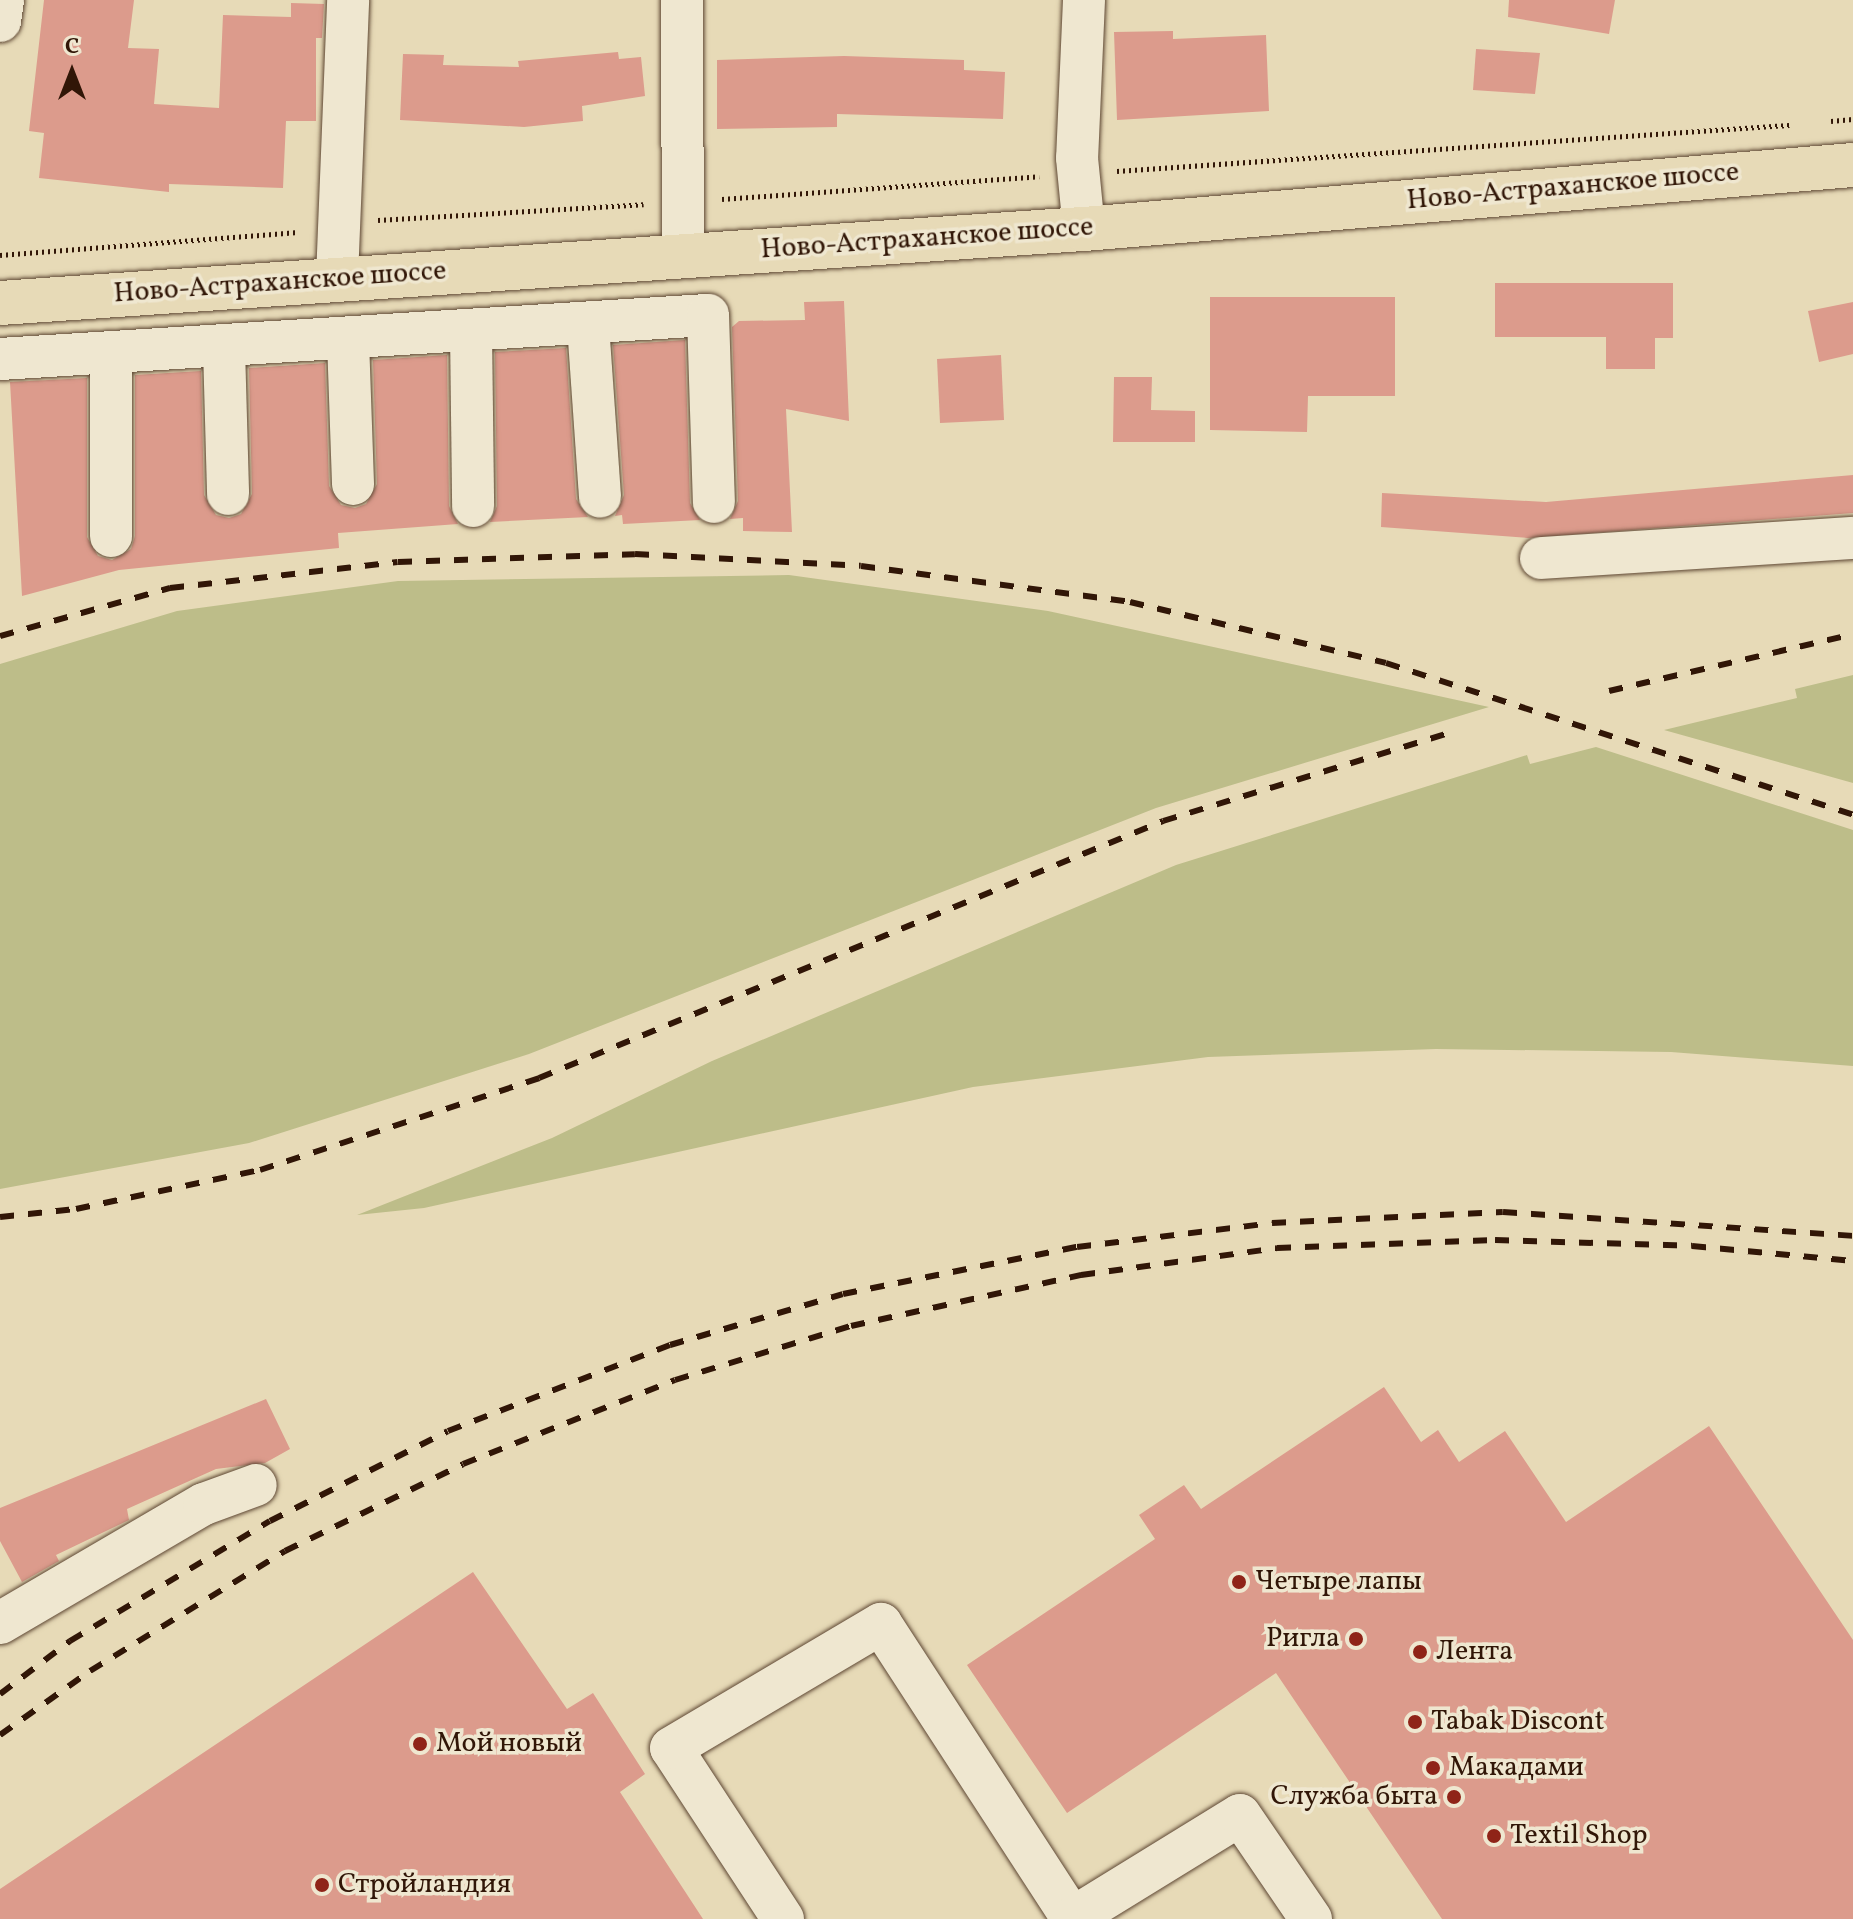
<!DOCTYPE html>
<meta charset="utf-8">
<style>
body{margin:0}
#map{position:relative;width:1853px;height:1919px;overflow:hidden;background:#e7dab7;font-family:Vollkorn,serif}
div>[style]{position:absolute}
.green>*{inset:0;background:#bdbd89}
.building>*{inset:0;background:#dc9b8c}
.path>*{height:5px;margin-top:-2.5px;transform-origin:0;background:repeating-linear-gradient(90deg,#311607 0 2px,transparent 0 6px)}
.roads{filter:drop-shadow(0 0 2px #5e4733) drop-shadow(0 0 2px #5e4733)}
.minor>*{height:42px;margin:-21px;padding:0 21px;transform-origin:21px;border-radius:21px;background:#efe7d0}
.major>*{height:44px;margin:-22px;padding:0 22px;transform-origin:22px;border-radius:22px;background:#e7dab7}
.rail>*{height:6px;margin-top:-3px;transform-origin:0;background:repeating-linear-gradient(90deg,#311607 0 14px,transparent 0 28px)}
.dots>*{width:22px;height:22px;translate:-50% -50%;box-sizing:border-box;border:4px solid #efe7d0;border-radius:50%}
span{translate:-50% -50%;white-space:nowrap;text-align:center;line-height:1.15;-webkit-text-stroke:7px #efe7d0;paint-order:stroke}
.street-label{font-size:28px;color:#311607}
.poi-label{font-size:28px;color:#311607}
.left{translate:0 -50%;text-align:left}
.right{translate:-100% -50%;text-align:right}
.north{position:absolute;left:32px;top:32px;width:80px;height:80px;-webkit-text-stroke:6px #efe7d0;paint-order:stroke;rotate:0deg;font-size:22px;font-weight:700;line-height:32px;text-align:center;color:#311607}
.north::after{content:'';display:block;margin:auto;width:28px;height:36px;background:#311607;clip-path:polygon(50% 0,100% 100%,50% 72%,0 100%)}
</style>
<div id="map">
<div class="green">
<div style="clip-path:polygon(789px 575px,1048px 611px,1489px 707px,1156px 808px,529px 1054px,249px 1143px,0 1189px,0 664px,177px 611px,398px 581px)"></div>
<div style="clip-path:polygon(1853px 675px,1853px 783px,1664px 730px,1797px 698px,1795px 689px)"></div>
<div style="clip-path:polygon(1596px 747px,1853px 830px,1853px 1066px,1671px 1052px,1436px 1049px,1208px 1057px,973px 1087px,424px 1208px,357px 1215px,552px 1138px,712px 1061px,1176px 865px,1527px 755px,1530px 764px)"></div>
</div>
<div class="building">
<div style="clip-path:polygon(44px 0,134px 0,128px 48px,159px 49px,154px 104px,219px 108px,223px 15px,291px 17px,291px 3px,324px 4px,322px 38px,316px 38px,316px 121px,286px 121px,283px 188px,169px 184px,169px 192px,39px 178px,44px 133px,29px 131px)"></div>
<div style="clip-path:polygon(1509px 0,1615px 0,1609px 34px,1508px 17px)"></div>
<div style="clip-path:polygon(1173px 31px,1173px 39px,1266px 35px,1269px 111px,1117px 120px,1114px 32px)"></div>
<div style="clip-path:polygon(1476px 49px,1540px 53px,1535px 94px,1473px 90px)"></div>
<div style="clip-path:polygon(618px 52px,619px 59px,641px 57px,645px 96px,582px 106px,583px 121px,524px 127px,400px 120px,403px 54px,444px 55px,443px 65px,519px 67px,518px 61px)"></div>
<div style="clip-path:polygon(844px 56px,964px 60px,964px 70px,1005px 72px,1003px 119px,837px 114px,837px 127px,717px 129px,717px 60px)"></div>
<div style="clip-path:polygon(1495px 283px,1673px 283px,1673px 338px,1655px 338px,1655px 369px,1606px 369px,1606px 337px,1495px 337px)"></div>
<div style="clip-path:polygon(1210px 297px,1395px 297px,1395px 396px,1308px 396px,1307px 432px,1210px 430px)"></div>
<div style="clip-path:polygon(844px 301px,849px 421px,786px 409px,792px 532px,743px 531px,743px 518px,730px 519px,738px 501px,732px 327px,739px 321px,805px 320px,804px 302px)"></div>
<div style="clip-path:polygon(1853px 302px,1853px 354px,1819px 362px,1808px 311px)"></div>
<div style="clip-path:polygon(685px 340px,690px 503px,700px 520px,623px 524px,622px 515px,615px 516px,624px 495px,613px 345px)"></div>
<div style="clip-path:polygon(566px 348px,576px 499px,588px 517px,490px 522px,497px 506px,495px 352px)"></div>
<div style="clip-path:polygon(447px 355px,449px 506px,458px 524px,338px 533px,339px 548px,119px 570px,22px 596px,10px 382px,87px 378px,87px 537px,98px 556px,112px 560px,131px 549px,135px 536px,135px 375px,201px 371px,204px 495px,216px 515px,229px 518px,241px 514px,252px 494px,249px 368px,325px 363px,329px 486px,341px 505px,355px 508px,366px 504px,377px 484px,373px 360px)"></div>
<div style="clip-path:polygon(1001px 355px,1004px 420px,940px 423px,937px 359px)"></div>
<div style="clip-path:polygon(1114px 377px,1152px 377px,1151px 410px,1195px 411px,1195px 442px,1113px 442px)"></div>
<div style="clip-path:polygon(1853px 475px,1853px 513px,1528px 538px,1381px 527px,1382px 493px,1546px 502px)"></div>
<div style="clip-path:polygon(1384px 1387px,1421px 1442px,1438px 1430px,1459px 1462px,1505px 1431px,1566px 1522px,1709px 1426px,1853px 1640px,1853px 1919px,1442px 1919px,1276px 1673px,1067px 1813px,967px 1665px,1155px 1539px,1139px 1515px,1184px 1485px,1201px 1509px)"></div>
<div style="clip-path:polygon(266px 1399px,290px 1449px,265px 1463px,216px 1469px,127px 1509px,129px 1520px,56px 1555px,59px 1561px,22px 1582px,0 1541px,0 1508px)"></div>
<div style="clip-path:polygon(473px 1572px,567px 1709px,593px 1693px,645px 1774px,620px 1792px,703px 1919px,0 1919px,0 1889px)"></div>
</div>
<div class="path">
<div style="left:1831px;top:121px;width:22px;rotate:-5deg"></div>
<div style="left:1117px;top:171px;width:674px;rotate:-3.92deg"></div>
<div style="left:722px;top:199px;width:318px;rotate:-4.1deg"></div>
<div style="left:378px;top:220px;width:266px;rotate:-3.4deg"></div>
<div style="left:0;top:255px;width:299px;rotate:-4.4deg"></div>
</div>
<div class="roads">
<div class="minor">
<div style="left:682px;top:0;width:256px;rotate:89.8deg"></div>
<div style="left:1084px;top:0;width:158px;rotate:92.5deg"></div>
<div style="left:1077px;top:158px;width:71px;rotate:84.4deg"></div>
<div style="left:0;top:21px;width:21px;rotate:-82deg"></div>
<div style="left:337px;top:278px;width:278px;rotate:-87.7deg"></div>
<div style="left:588px;top:325px;width:172px;rotate:86deg"></div>
<div style="left:471px;top:331px;width:175px;rotate:89.3deg"></div>
<div style="left:348px;top:340px;width:144px;rotate:88deg"></div>
<div style="left:224px;top:348px;width:146px;rotate:88.4deg"></div>
<div style="left:0;top:359px;width:709px;rotate:-3.56deg"></div>
<div style="left:708px;top:315px;width:187px;rotate:88.2deg"></div>
<div style="left:111px;top:536px;width:182px;rotate:-90deg"></div>
<div style="left:1541px;top:558px;width:313px;rotate:-3.7deg"></div>
<div style="left:0;top:1623px;width:236px;rotate:-30.3deg"></div>
<div style="left:204px;top:1504px;width:55px;rotate:-20.1deg"></div>
<div style="left:783px;top:1919px;width:204px;rotate:-123.2deg"></div>
<div style="left:671px;top:1748px;width:244px;rotate:-30.6deg"></div>
<div style="left:881px;top:1624px;width:351px;rotate:57deg"></div>
<div style="left:1071px;top:1919px;width:198px;rotate:-31.6deg"></div>
<div style="left:1240px;top:1815px;width:126px;rotate:55.7deg"></div>
</div>
<div class="major">
<div style="left:0;top:303px;width:1087px;rotate:-3.91deg"></div>
<div style="left:1084px;top:229px;width:772px;rotate:-4.76deg"></div>
</div>
</div>
<div class="rail">
<div style="left:0;top:636px;width:177px;rotate:-15.8deg"></div>
<div style="left:170px;top:588px;width:229px;rotate:-6.5deg"></div>
<div style="left:398px;top:562px;width:237px;rotate:-1.9deg"></div>
<div style="left:635px;top:554px;width:226px;rotate:3deg"></div>
<div style="left:861px;top:566px;width:271px;rotate:7.6deg"></div>
<div style="left:1130px;top:602px;width:263px;rotate:13.4deg"></div>
<div style="left:1386px;top:663px;width:491px;rotate:18deg"></div>
<div style="left:1609px;top:691px;width:251px;rotate:-13.1deg"></div>
<div style="left:0;top:1217px;width:76px;rotate:-6deg"></div>
<div style="left:76px;top:1209px;width:188px;rotate:-12deg"></div>
<div style="left:260px;top:1170px;width:294px;rotate:-18.2deg"></div>
<div style="left:539px;top:1078px;width:675px;rotate:-22.38deg"></div>
<div style="left:1163px;top:821px;width:302px;rotate:-17.1deg"></div>
<div style="left:0;top:1694px;width:88px;rotate:-37.1deg"></div>
<div style="left:70px;top:1641px;width:233px;rotate:-31deg"></div>
<div style="left:270px;top:1521px;width:199px;rotate:-26.8deg"></div>
<div style="left:448px;top:1431px;width:238px;rotate:-21.2deg"></div>
<div style="left:670px;top:1345px;width:180px;rotate:-16.4deg"></div>
<div style="left:843px;top:1294px;width:239px;rotate:-11.4deg"></div>
<div style="left:1077px;top:1247px;width:196px;rotate:-7deg"></div>
<div style="left:1272px;top:1223px;width:231px;rotate:-2.7deg"></div>
<div style="left:1503px;top:1212px;width:351px;rotate:3.9deg"></div>
<div style="left:0;top:1735px;width:110px;rotate:-35.4deg"></div>
<div style="left:90px;top:1671px;width:229px;rotate:-31.6deg"></div>
<div style="left:285px;top:1551px;width:198px;rotate:-26deg"></div>
<div style="left:463px;top:1464px;width:228px;rotate:-21.6deg"></div>
<div style="left:675px;top:1380px;width:184px;rotate:-17.1deg"></div>
<div style="left:851px;top:1326px;width:236px;rotate:-12.5deg"></div>
<div style="left:1081px;top:1275px;width:198px;rotate:-7.8deg"></div>
<div style="left:1277px;top:1248px;width:218px;rotate:-2.1deg"></div>
<div style="left:1495px;top:1240px;width:197px;rotate:1.7deg"></div>
<div style="left:1692px;top:1246px;width:162px;rotate:5.3deg"></div>
</div>
<div class="dots">
<div style="left:1239px;top:1582px;background:#8f2418"></div>
<div style="left:1356px;top:1639px;background:#8f2418"></div>
<div style="left:1420px;top:1652px;background:#8f2418"></div>
<div style="left:1415px;top:1722px;background:#8f2418"></div>
<div style="left:420px;top:1744px;background:#8f2418"></div>
<div style="left:1433px;top:1768px;background:#8f2418"></div>
<div style="left:1454px;top:1797px;background:#8f2418"></div>
<div style="left:1494px;top:1836px;background:#8f2418"></div>
<div style="left:322px;top:1885px;background:#8f2418"></div>
</div>
<div class="street-label">
<span style="left:1573px;top:187px;rotate:-5deg">Ново-Астраханское шоссе</span>
<span style="left:927px;top:239px;rotate:-4deg">Ново-Астраханское шоссе</span>
<span style="left:280px;top:283px;rotate:-4deg">Ново-Астраханское шоссе</span>
</div>
<div class="poi-label">
<span class="left" style="left:1255px;top:1582px">Четыре лапы</span>
<span class="right" style="left:1340px;top:1639px">Ригла</span>
<span class="left" style="left:1436px;top:1652px">Лента</span>
<span class="left" style="left:1431px;top:1722px">Tabak Discont</span>
<span class="left" style="left:436px;top:1744px">Мой новый</span>
<span class="left" style="left:1449px;top:1768px">Макадами</span>
<span class="right" style="left:1438px;top:1797px">Служба быта</span>
<span class="left" style="left:1510px;top:1836px">Textil Shop</span>
<span class="left" style="left:338px;top:1885px">Стройландия</span>
</div>
<div class="north">С</div>
</div>
